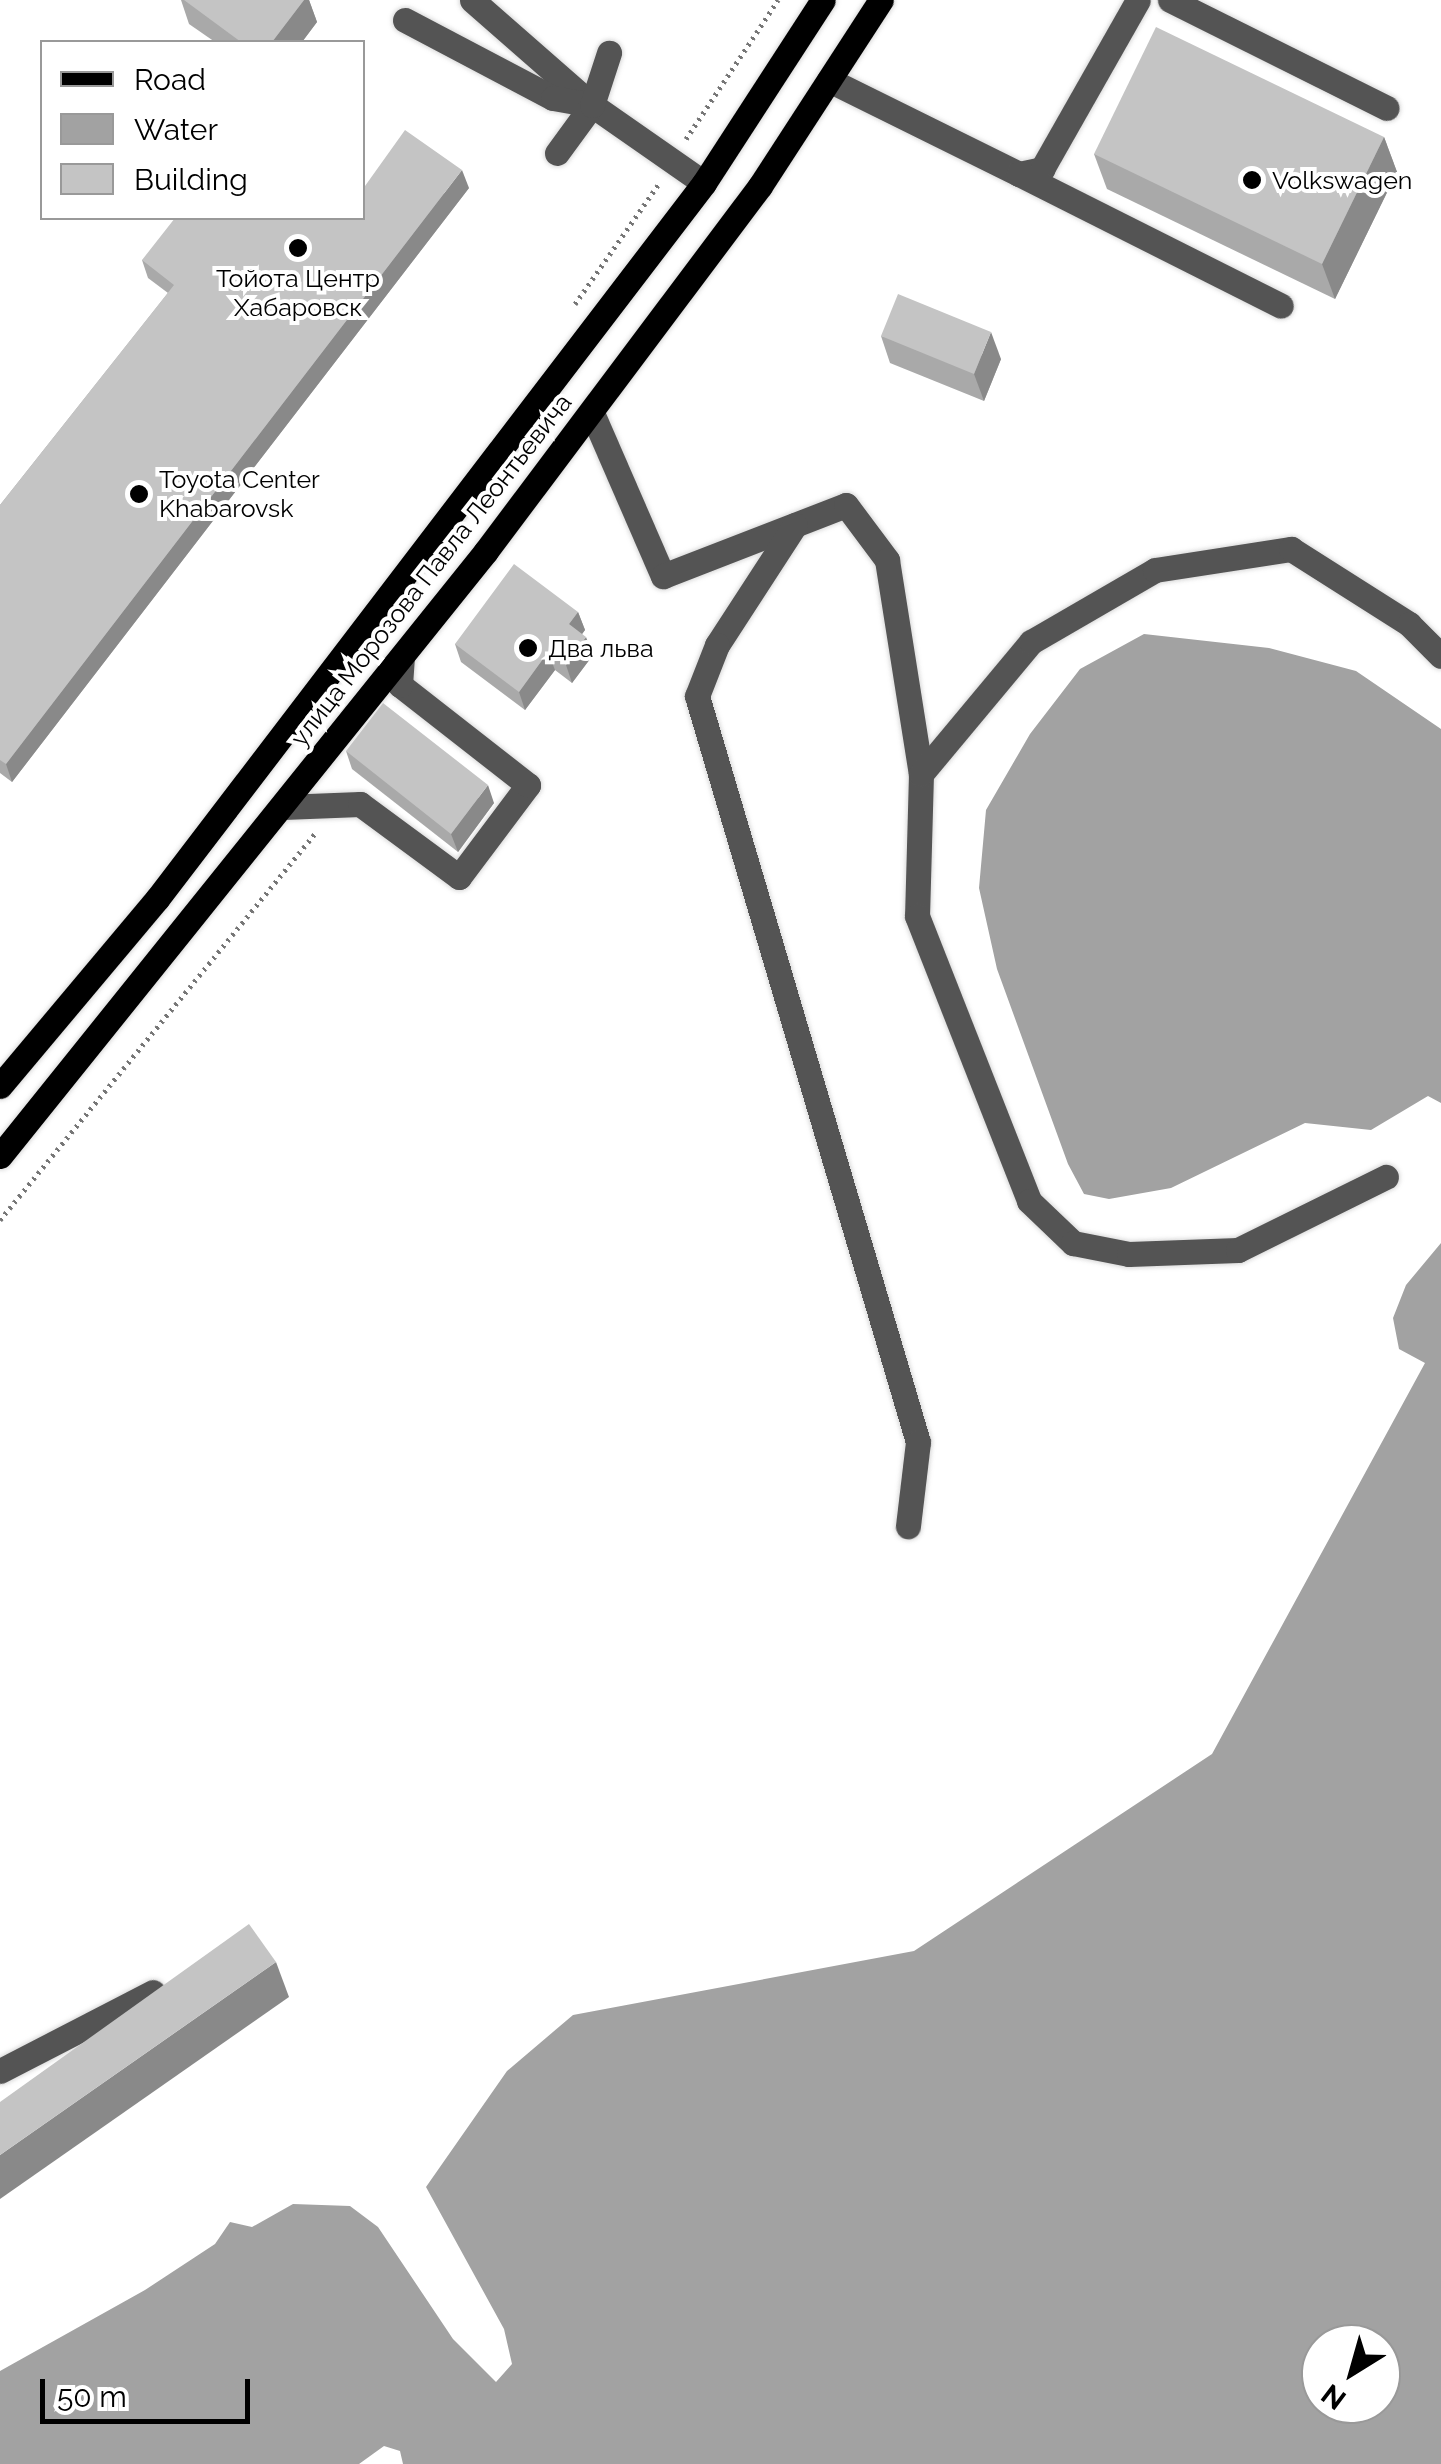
<!DOCTYPE html>
<meta charset="utf-8">
<style>
body{margin:0}
#map{position:relative;width:1441px;height:2464px;overflow:hidden;background:#fff;font-family:Raleway,sans-serif}
div>[style]{position:absolute}
.water>*{inset:0;background:#a2a2a2}
.path>*{height:5px;margin-top:-2.5px;transform-origin:0;background:repeating-linear-gradient(90deg,#767676 0 2.5px,transparent 0 7.5px)}
.roads{filter:drop-shadow(0 0 2px #dbdbdb) drop-shadow(0 0 2px #dbdbdb)}
.minor>*{height:25px;margin:-12.5px;padding:0 12.5px;transform-origin:12.5px;border-radius:12.5px;background:#545454}
.major>*{height:25px;margin:-12.5px;padding:0 12.5px;transform-origin:12.5px;border-radius:12.5px;background:#000}
.wall>*{inset:0;background:#a9a9a9}
.shaded-wall>*{inset:0;background:#898989}
.building>*{inset:0;background:#c4c4c4}
.dots>*{width:28px;height:28px;translate:-50% -50%;box-sizing:border-box;border:5px solid #fff;border-radius:50%}
span{translate:-50% -50%;white-space:nowrap;text-align:center;line-height:1.15;-webkit-text-stroke:8px #fff;paint-order:stroke}
.poi-label{font-size:25px;color:#000}
.left{translate:0 -50%;text-align:left}
.street-label{font-size:25px;color:#000}
.legend{position:absolute;left:40px;top:40px;width:325px;height:180px;box-sizing:border-box;background:#fff;border:2px solid #999;margin:0;padding:12px 18px;list-style:none;font-size:30px;color:#000}
.legend li{display:flex;align-items:center;gap:20px;height:50px}
.legend b{width:50px;border:2px solid #999}
.north{position:absolute;left:1301px;top:2324px;width:100px;height:100px;box-sizing:border-box;background:#fff;border:2px solid #999;border-radius:50%;rotate:217deg;font-size:28px;font-weight:700;line-height:40px;text-align:center;color:#000}
.north::after{content:'';display:block;margin:auto;width:35px;height:45px;background:#000;clip-path:polygon(50% 0,100% 100%,50% 72%,0 100%)}
.scale{position:absolute;left:40px;top:2379px;width:210px;height:45px;box-sizing:border-box;border:5px solid #000;border-top:0;padding-left:12px;font-size:30px;line-height:35px;white-space:nowrap;color:#000;-webkit-text-stroke:8px #fff;paint-order:stroke}
</style>
<div id="map">
<div class="water">
<div style="clip-path:polygon(1144px 634px,1269px 648px,1356px 671px,1441px 729px,1441px 1103px,1428px 1096px,1371px 1130px,1305px 1123px,1171px 1188px,1109px 1199px,1084px 1194px,1068px 1164px,997px 969px,979px 888px,986px 810px,1030px 734px,1080px 669px)"></div>
<div style="clip-path:polygon(evenodd,1441px 1243px,1441px 2464px,403px 2464px,400px 2451px,384px 2446px,359px 2464px,0 2464px,0 2371px,145px 2290px,215px 2244px,230px 2222px,252px 2227px,293px 2204px,350px 2206px,378px 2227px,453px 2339px,496px 2382px,512px 2364px,504px 2329px,426px 2187px,507px 2071px,573px 2015px,914px 1951px,1212px 1754px,1425px 1363px,1399px 1349px,1393px 1318px,1406px 1285px,1441px 1243px,1321px 2344px,1381px 2344px,1381px 2404px,1321px 2404px,1321px 2344px)"></div>
</div>
<div class="path">
<div style="left:686px;top:139px;width:167px;rotate:-56.5deg"></div>
<div style="left:575px;top:304px;width:149px;rotate:-55.1deg"></div>
<div style="left:0;top:1220px;width:502px;rotate:-50.82deg"></div>
</div>
<div class="roads">
<div class="minor">
<div style="left:472px;top:0;width:159px;rotate:41.2deg"></div>
<div style="left:592px;top:105px;width:136px;rotate:34.9deg"></div>
<div style="left:1170px;top:0;width:242px;rotate:26.5deg"></div>
<div style="left:405px;top:20px;width:167px;rotate:27.8deg"></div>
<div style="left:553px;top:98px;width:40px;rotate:10deg"></div>
<div style="left:829px;top:80px;width:212px;rotate:26.3deg"></div>
<div style="left:1019px;top:174px;width:24px;rotate:-12deg"></div>
<div style="left:1042px;top:169px;width:194px;rotate:-60.4deg"></div>
<div style="left:557px;top:153px;width:59px;rotate:-53.9deg"></div>
<div style="left:592px;top:105px;width:55px;rotate:-71.9deg"></div>
<div style="left:1019px;top:174px;width:293px;rotate:26.7deg"></div>
<div style="left:592px;top:413px;width:178px;rotate:66.5deg"></div>
<div style="left:663px;top:576px;width:196px;rotate:-21.2deg"></div>
<div style="left:846px;top:505px;width:69px;rotate:53.3deg"></div>
<div style="left:887px;top:560px;width:217px;rotate:81deg"></div>
<div style="left:921px;top:774px;width:142px;rotate:91.6deg"></div>
<div style="left:917px;top:916px;width:306px;rotate:68.5deg"></div>
<div style="left:1029px;top:1201px;width:61px;rotate:43.7deg"></div>
<div style="left:1073px;top:1243px;width:57px;rotate:11.1deg"></div>
<div style="left:1129px;top:1254px;width:109px;rotate:-2.1deg"></div>
<div style="left:1238px;top:1250px;width:165px;rotate:-26.3deg"></div>
<div style="left:795px;top:525px;width:143px;rotate:123deg"></div>
<div style="left:717px;top:645px;width:55px;rotate:111.4deg"></div>
<div style="left:697px;top:696px;width:778px;rotate:73.5deg"></div>
<div style="left:918px;top:1442px;width:85px;rotate:96.8deg"></div>
<div style="left:921px;top:774px;width:172px;rotate:-50.2deg"></div>
<div style="left:1031px;top:642px;width:143px;rotate:-30.1deg"></div>
<div style="left:1155px;top:570px;width:138px;rotate:-8.8deg"></div>
<div style="left:1291px;top:549px;width:140px;rotate:32.4deg"></div>
<div style="left:1409px;top:624px;width:45px;rotate:45deg"></div>
<div style="left:283px;top:807px;width:77px;rotate:-2.2deg"></div>
<div style="left:360px;top:804px;width:123px;rotate:36.4deg"></div>
<div style="left:459px;top:877px;width:115px;rotate:-53.1deg"></div>
<div style="left:528px;top:785px;width:162px;rotate:-142deg"></div>
<div style="left:400px;top:685px;width:27px;rotate:-86deg"></div>
<div style="left:0;top:2071px;width:172px;rotate:-27.3deg"></div>
</div>
<div class="major">
<div style="left:0;top:1086px;width:244px;rotate:-50deg"></div>
<div style="left:157px;top:899px;width:901px;rotate:-52.62deg"></div>
<div style="left:704px;top:183px;width:218px;rotate:-57deg"></div>
<div style="left:0;top:1156px;width:776px;rotate:-51.22deg"></div>
<div style="left:486px;top:551px;width:456px;rotate:-53.1deg"></div>
<div style="left:760px;top:186px;width:222px;rotate:-57deg"></div>
</div>
</div>
<div class="wall">
<div style="clip-path:polygon(181px 0,309px 0,317px 22px,302px 42px,215px 42px,189px 24px)"></div>
<div style="clip-path:polygon(1384px 137px,1397px 172px,1335px 299px,1107px 189px,1094px 154px)"></div>
<div style="clip-path:polygon(469px 188px,12px 782px,0 773px,0 505px,168px 293px,148px 278px,142px 260px)"></div>
<div style="clip-path:polygon(881px 336px,1001px 359px,984px 401px,890px 363px)"></div>
<div style="clip-path:polygon(578px 612px,585px 630px,582px 634px,593px 655px,572px 683px,555px 670px,525px 710px,461px 662px,455px 644px)"></div>
<div style="clip-path:polygon(346px 751px,494px 803px,458px 852px,352px 769px)"></div>
</div>
<div class="shaded-wall">
<div style="clip-path:polygon(304px 0,309px 0,317px 22px,302px 42px,272px 42px)"></div>
<div style="clip-path:polygon(1384px 137px,1397px 172px,1335px 299px,1322px 264px)"></div>
<div style="clip-path:polygon(462px 170px,469px 188px,12px 782px,6px 764px)"></div>
<div style="clip-path:polygon(991px 332px,1001px 359px,984px 401px,974px 374px)"></div>
<div style="clip-path:polygon(578px 612px,585px 630px,576px 642px,569px 624px)"></div>
<div style="clip-path:polygon(586px 637px,593px 655px,572px 683px,566px 665px)"></div>
<div style="clip-path:polygon(548px 652px,555px 670px,525px 710px,519px 692px)"></div>
<div style="clip-path:polygon(488px 785px,494px 803px,458px 852px,451px 834px)"></div>
<div style="clip-path:polygon(276px 1962px,289px 1997px,0 2199px,0 2155px)"></div>
</div>
<div class="building">
<div style="clip-path:polygon(184px 0,304px 0,272px 42px,241px 42px)"></div>
<div style="clip-path:polygon(1156px 27px,1384px 137px,1322px 264px,1094px 154px)"></div>
<div style="clip-path:polygon(405px 130px,462px 170px,6px 764px,0 760px,0 505px,174px 285px,142px 260px,175px 218px,362px 218px,362px 184px,365px 186px)"></div>
<div style="clip-path:polygon(898px 294px,991px 332px,974px 374px,881px 336px)"></div>
<div style="clip-path:polygon(514px 564px,578px 612px,569px 624px,586px 637px,566px 665px,548px 652px,519px 692px,455px 644px)"></div>
<div style="clip-path:polygon(383px 703px,488px 785px,451px 834px,346px 751px)"></div>
<div style="clip-path:polygon(249px 1924px,276px 1962px,0 2155px,0 2102px)"></div>
</div>
<div class="dots">
<div style="left:1252px;top:180px;background:#000"></div>
<div style="left:298px;top:248px;background:#000"></div>
<div style="left:139px;top:494px;background:#000"></div>
<div style="left:528px;top:648px;background:#000"></div>
</div>
<div class="poi-label">
<span class="left" style="left:1272px;top:180px">Volkswagen</span>
<span style="left:298px;top:293px">Тойота Центр<br>Хабаровск</span>
<span class="left" style="left:159px;top:494px">Toyota Center<br>Khabarovsk</span>
<span class="left" style="left:548px;top:648px">Два льва</span>
</div>
<div class="street-label">
<span style="left:431px;top:570px;rotate:-52deg">улица Морозова Павла Леонтьевича</span>
</div>
<ul class="legend">
<li><b style="height:12px;background:#000"></b>Road</li>
<li><b style="height:28px;background:#a2a2a2"></b>Water</li>
<li><b style="height:28px;background:#c4c4c4"></b>Building</li>
</ul>
<div class="north">N</div>
<div class="scale">50 m</div>
</div>
